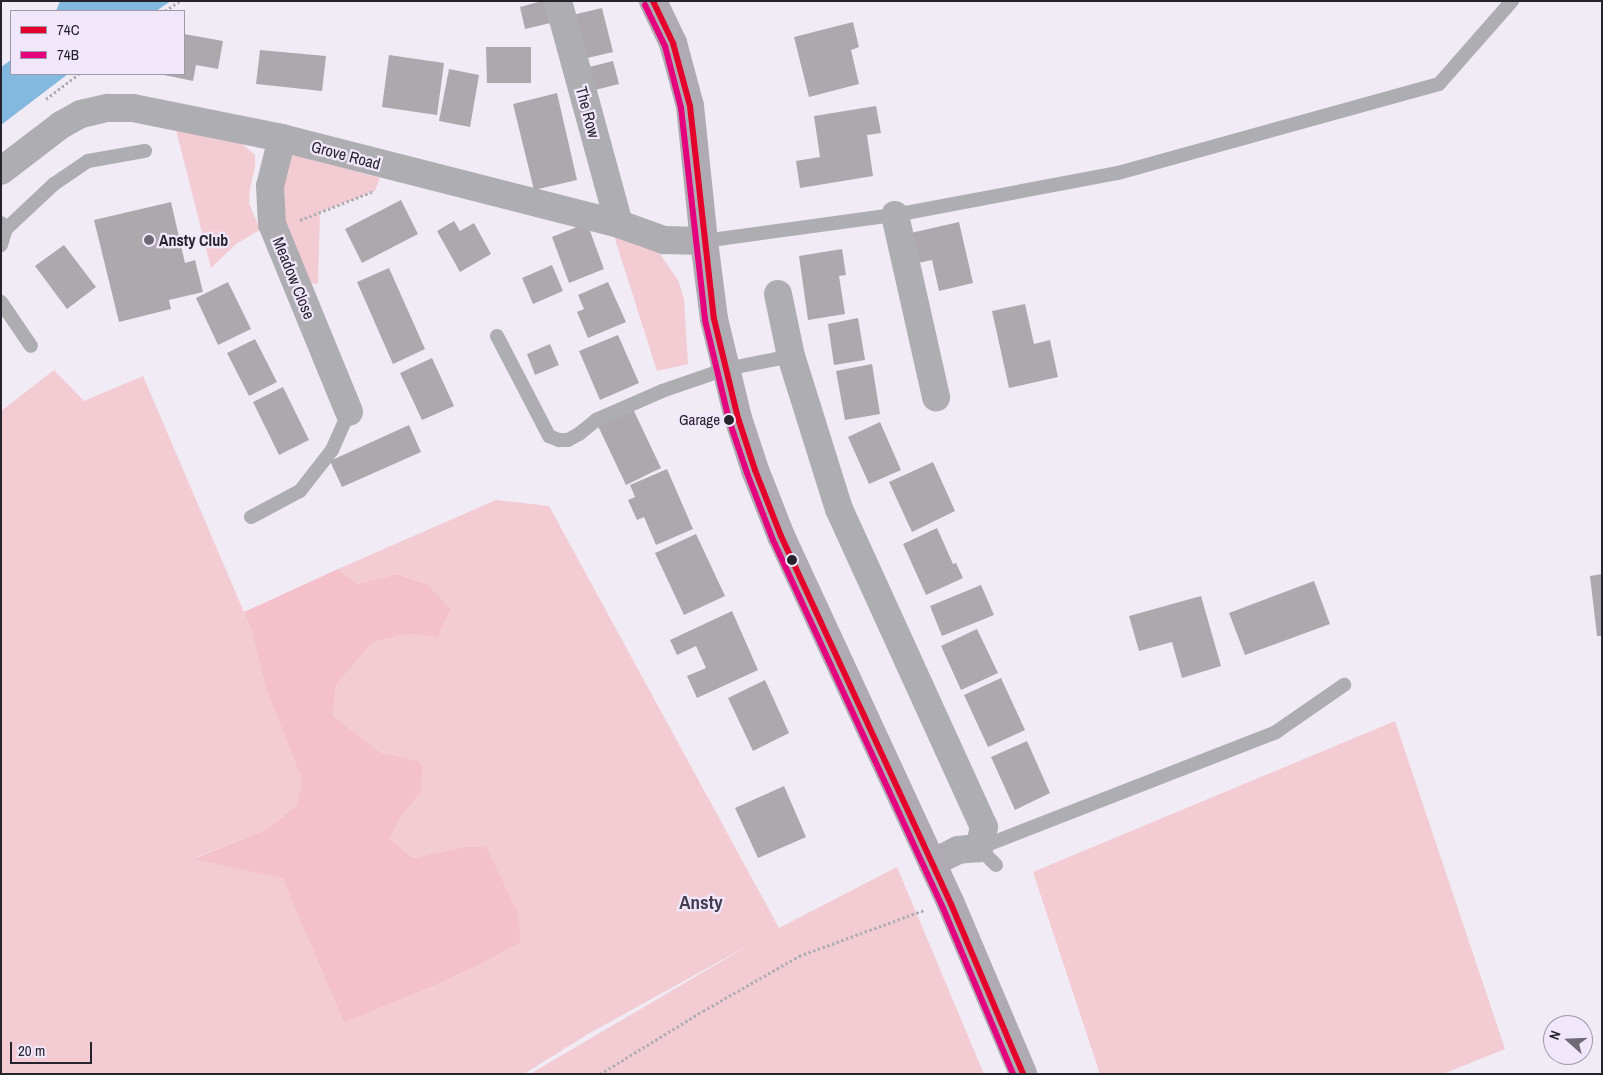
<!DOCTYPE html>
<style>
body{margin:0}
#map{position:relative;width:1603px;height:1075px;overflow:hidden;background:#f1ebf6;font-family:"Archivo Narrow",sans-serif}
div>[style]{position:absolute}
.green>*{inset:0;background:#f2cbd3}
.forest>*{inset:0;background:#f4c1cb}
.water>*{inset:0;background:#83b9de}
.building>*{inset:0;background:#ada7ae}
.path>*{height:3px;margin-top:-1.5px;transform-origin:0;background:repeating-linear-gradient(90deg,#b0aeb5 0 2.5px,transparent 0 5px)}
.lane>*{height:14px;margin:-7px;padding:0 7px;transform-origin:7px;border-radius:7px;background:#aeadb2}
.street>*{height:28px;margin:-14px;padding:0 14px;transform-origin:14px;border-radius:14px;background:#aeadb2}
.secondary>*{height:28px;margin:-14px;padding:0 14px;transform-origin:14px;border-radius:14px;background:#aeabb2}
.bus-1>*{height:6px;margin:-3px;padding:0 3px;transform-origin:3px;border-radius:3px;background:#e4002b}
.bus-2>*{height:6px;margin:-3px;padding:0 3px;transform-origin:3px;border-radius:3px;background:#e5007d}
.dots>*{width:14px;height:14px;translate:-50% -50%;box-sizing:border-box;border:2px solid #f0e7fb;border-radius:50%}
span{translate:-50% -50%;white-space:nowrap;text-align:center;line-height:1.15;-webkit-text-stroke:4.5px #f0e7fb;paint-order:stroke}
.bus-label{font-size:15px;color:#27232c}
.right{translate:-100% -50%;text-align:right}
.street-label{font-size:16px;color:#27232c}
.poi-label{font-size:16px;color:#27232c;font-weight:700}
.left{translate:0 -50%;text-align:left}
.quarter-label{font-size:19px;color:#443c50;font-weight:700}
.frame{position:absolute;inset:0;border:2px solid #27232c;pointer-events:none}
.legend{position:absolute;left:10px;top:10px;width:175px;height:65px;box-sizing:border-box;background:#f0e7fb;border:1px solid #a099a8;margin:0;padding:6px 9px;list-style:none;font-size:15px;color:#27232c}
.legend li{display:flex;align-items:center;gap:10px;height:25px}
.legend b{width:25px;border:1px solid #a099a8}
.north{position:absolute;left:1543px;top:1015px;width:50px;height:50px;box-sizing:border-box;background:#f0e7fb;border:1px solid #a099a8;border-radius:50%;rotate:290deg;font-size:14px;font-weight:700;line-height:20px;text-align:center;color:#27232c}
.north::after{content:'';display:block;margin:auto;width:18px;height:22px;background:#6e6973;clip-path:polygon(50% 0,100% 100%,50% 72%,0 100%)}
.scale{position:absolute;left:10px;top:1042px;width:82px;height:22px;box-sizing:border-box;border:2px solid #27232c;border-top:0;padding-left:6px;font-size:15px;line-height:18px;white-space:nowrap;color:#27232c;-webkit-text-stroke:4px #f0e7fb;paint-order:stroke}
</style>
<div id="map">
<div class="green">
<div style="clip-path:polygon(176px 130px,241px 143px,255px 155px,255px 167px,250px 188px,249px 203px,260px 230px,236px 244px,211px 268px)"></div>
<div style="clip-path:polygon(292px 154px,380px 178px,375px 191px,320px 212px,318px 284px,308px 283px,275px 221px)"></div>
<div style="clip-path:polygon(620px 235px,645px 244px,660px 254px,678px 280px,684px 299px,688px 364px,657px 371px,615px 239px)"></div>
<div style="clip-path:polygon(54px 370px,84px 401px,143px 376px,244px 612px,252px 632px,266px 689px,302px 780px,296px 806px,267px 829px,195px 858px,282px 878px,344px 1023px,436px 985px,485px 962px,521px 942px,464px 847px,413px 858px,390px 839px,400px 818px,421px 792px,423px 767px,418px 761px,380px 752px,333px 716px,336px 685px,372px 643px,405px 634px,438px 637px,451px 609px,427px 584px,396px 574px,357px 584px,338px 569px,496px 500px,549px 506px,779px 928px,897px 867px,984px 1074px,530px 1074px,751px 944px,588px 1034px,524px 1074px,1px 1074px,1px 411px)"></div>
<div style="clip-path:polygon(1395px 721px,1505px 1049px,1443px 1074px,1100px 1074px,1033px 872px)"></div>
</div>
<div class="forest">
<div style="clip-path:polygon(338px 569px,357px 584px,396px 574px,427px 584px,451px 609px,438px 637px,405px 634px,372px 643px,336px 685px,333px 716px,380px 752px,418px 761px,423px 767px,421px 792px,400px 818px,390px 839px,413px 858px,464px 847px,486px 847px,517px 911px,521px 942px,485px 962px,436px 985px,344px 1023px,282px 878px,194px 859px,267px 829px,296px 806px,302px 780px,266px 689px,252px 632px,244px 612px)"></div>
</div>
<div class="water">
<div style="clip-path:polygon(60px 1px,171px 1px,156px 11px,56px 11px)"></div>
<div style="clip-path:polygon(11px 60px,11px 74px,68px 74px,1px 125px,1px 67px)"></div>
</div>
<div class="building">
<div style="clip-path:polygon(542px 1px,550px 1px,555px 22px,525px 29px,520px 7px)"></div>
<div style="clip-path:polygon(602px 8px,613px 52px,583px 59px,572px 15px)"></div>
<div style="clip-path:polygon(853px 22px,859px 47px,851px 50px,859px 84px,809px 97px,794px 37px)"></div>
<div style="clip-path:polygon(184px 34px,223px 41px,218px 69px,196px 65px,193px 81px,164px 75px,184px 74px)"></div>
<div style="clip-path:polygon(486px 47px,531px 47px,531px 83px,487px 83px)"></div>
<div style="clip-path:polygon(260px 50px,326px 56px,322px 91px,256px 84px)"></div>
<div style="clip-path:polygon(389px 55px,444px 63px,437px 115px,382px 107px)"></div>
<div style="clip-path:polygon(613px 61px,619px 84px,587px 92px,581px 69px)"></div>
<div style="clip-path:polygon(449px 69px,479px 75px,470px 127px,439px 121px)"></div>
<div style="clip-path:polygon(557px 93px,577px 180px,534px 190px,513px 104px)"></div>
<div style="clip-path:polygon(876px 106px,881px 133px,867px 135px,873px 176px,800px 188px,796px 161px,820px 157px,814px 116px)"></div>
<div style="clip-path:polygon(401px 200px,418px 234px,362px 263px,345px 229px)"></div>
<div style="clip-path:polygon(171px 202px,185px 263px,195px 260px,203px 292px,169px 300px,171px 309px,119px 322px,94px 220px)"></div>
<div style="clip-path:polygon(454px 221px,460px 231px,474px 223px,491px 254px,460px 272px,437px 231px)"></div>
<div style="clip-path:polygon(959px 222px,973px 283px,939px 291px,932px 260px,918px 263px,911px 233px)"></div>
<div style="clip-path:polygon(587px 223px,604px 269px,569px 283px,552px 237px)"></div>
<div style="clip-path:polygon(64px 245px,96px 287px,67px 309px,35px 266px)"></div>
<div style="clip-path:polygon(842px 249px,846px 275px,839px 276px,845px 314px,808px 320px,799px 256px)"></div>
<div style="clip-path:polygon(552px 265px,563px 291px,533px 304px,522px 278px)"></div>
<div style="clip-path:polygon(389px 268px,425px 349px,393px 364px,357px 282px)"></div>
<div style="clip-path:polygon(228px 282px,251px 329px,218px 345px,196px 298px)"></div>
<div style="clip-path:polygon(608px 282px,626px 322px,588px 338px,577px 312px,584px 309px,578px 295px)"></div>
<div style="clip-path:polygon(1025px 304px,1034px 344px,1050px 340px,1058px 377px,1009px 388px,992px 311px)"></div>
<div style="clip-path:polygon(858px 318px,865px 360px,834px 365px,828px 324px)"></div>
<div style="clip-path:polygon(618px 335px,639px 383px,600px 400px,579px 351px)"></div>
<div style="clip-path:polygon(255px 339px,277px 382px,249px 396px,227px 353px)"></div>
<div style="clip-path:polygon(550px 344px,559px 365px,535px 375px,527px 354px)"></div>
<div style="clip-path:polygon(432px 358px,454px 406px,422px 420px,400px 373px)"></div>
<div style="clip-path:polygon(872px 364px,880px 414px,845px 420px,836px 371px)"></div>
<div style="clip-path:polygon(283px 387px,309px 440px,279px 455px,253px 402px)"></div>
<div style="clip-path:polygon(633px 409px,661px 468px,626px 485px,598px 426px)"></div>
<div style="clip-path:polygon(880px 422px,901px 470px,869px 484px,848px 437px)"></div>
<div style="clip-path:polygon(409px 425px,421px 452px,342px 487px,330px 461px)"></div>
<div style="clip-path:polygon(933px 462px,955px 511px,912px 532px,889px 482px)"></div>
<div style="clip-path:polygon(667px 469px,693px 529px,656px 545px,644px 517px,637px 520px,628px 500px,635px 497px,630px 485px)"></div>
<div style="clip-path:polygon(937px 528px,953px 564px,956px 563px,963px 578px,926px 595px,903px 544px)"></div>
<div style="clip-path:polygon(696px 534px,725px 596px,684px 615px,655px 553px)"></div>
<div style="clip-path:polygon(1602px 574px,1602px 636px,1597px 636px,1590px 576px)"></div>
<div style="clip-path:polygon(1314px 581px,1330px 624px,1245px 655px,1229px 613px)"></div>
<div style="clip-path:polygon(981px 585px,994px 615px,942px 636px,930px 606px)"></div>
<div style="clip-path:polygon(1201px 596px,1221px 666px,1182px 678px,1172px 642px,1139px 651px,1129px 616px)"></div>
<div style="clip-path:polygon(732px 611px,758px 670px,697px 698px,687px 676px,706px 668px,696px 646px,677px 655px,670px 640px)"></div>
<div style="clip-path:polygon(977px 629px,998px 673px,961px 690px,941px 646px)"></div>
<div style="clip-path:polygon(1001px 678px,1025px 730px,988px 747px,964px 695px)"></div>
<div style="clip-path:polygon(765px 680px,789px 733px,753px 751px,728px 698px)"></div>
<div style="clip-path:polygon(1027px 741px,1050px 793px,1015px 810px,991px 757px)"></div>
<div style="clip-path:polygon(784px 786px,806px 837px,758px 858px,735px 808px)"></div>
</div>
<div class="path">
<div style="left:165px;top:11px;width:18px;rotate:-34deg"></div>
<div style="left:46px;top:99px;width:41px;rotate:-37.1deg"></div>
<div style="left:300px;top:220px;width:79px;rotate:-21.4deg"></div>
<div style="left:600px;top:1074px;width:121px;rotate:-31.5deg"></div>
<div style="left:703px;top:1011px;width:111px;rotate:-29.8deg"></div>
<div style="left:799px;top:956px;width:133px;rotate:-20.2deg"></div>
</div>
<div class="lane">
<div style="left:1px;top:223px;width:8px;rotate:50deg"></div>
<div style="left:6px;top:229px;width:66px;rotate:-43.2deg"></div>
<div style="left:54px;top:184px;width:41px;rotate:-34.1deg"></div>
<div style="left:88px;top:161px;width:58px;rotate:-10deg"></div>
<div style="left:704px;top:241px;width:193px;rotate:-7.8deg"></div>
<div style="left:895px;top:215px;width:227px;rotate:-10.7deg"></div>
<div style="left:1118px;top:173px;width:333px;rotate:-15.5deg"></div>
<div style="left:1439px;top:84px;width:111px;rotate:-48.7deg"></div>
<div style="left:1px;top:245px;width:17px;rotate:-73deg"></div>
<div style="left:1px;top:302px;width:53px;rotate:55.7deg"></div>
<div style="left:497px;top:336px;width:113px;rotate:62.5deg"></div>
<div style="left:549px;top:436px;width:11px;rotate:22deg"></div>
<div style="left:559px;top:440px;width:9px"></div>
<div style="left:568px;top:440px;width:13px;rotate:-29deg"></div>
<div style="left:579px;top:434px;width:22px;rotate:-39deg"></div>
<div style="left:596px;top:420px;width:72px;rotate:-23.7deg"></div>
<div style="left:662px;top:391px;width:68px;rotate:-19deg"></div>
<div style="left:726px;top:369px;width:66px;rotate:-11.3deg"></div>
<div style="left:251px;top:517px;width:55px;rotate:-28deg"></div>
<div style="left:300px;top:491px;width:52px;rotate:-52deg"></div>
<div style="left:332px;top:450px;width:42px;rotate:-65.9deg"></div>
<div style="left:996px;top:865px;width:24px;rotate:-135deg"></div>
<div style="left:979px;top:848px;width:319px;rotate:-21.3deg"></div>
<div style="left:1276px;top:732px;width:83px;rotate:-34.7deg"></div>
</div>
<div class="street">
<div style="left:558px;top:1px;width:231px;rotate:74.7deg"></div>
<div style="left:282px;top:138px;width:49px;rotate:104deg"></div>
<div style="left:270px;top:186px;width:38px;rotate:87deg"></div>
<div style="left:272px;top:224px;width:203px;rotate:67.7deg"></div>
<div style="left:1px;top:171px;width:76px;rotate:-37.5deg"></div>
<div style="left:61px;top:125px;width:23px;rotate:-29deg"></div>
<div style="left:81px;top:114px;width:28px;rotate:-13deg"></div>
<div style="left:108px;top:108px;width:25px"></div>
<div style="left:133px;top:108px;width:152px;rotate:11.4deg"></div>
<div style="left:282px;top:138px;width:348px;rotate:14.3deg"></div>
<div style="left:619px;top:224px;width:48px;rotate:19.6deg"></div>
<div style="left:664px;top:240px;width:40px;rotate:1.4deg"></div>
<div style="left:895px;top:215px;width:187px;rotate:77.3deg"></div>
<div style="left:778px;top:294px;width:63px;rotate:78.2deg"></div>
<div style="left:791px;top:356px;width:160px;rotate:72.6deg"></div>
<div style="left:839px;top:509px;width:349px;rotate:65.5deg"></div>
<div style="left:984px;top:827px;width:22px;rotate:103deg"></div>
<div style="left:979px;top:848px;width:21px;rotate:175deg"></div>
<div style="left:958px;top:850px;width:29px;rotate:153deg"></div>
</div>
<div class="secondary">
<div style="left:653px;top:1px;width:47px;rotate:64.5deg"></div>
<div style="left:673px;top:43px;width:65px;rotate:74.9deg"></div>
<div style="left:690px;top:106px;width:136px;rotate:84.1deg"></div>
<div style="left:704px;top:241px;width:79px;rotate:82.7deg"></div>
<div style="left:714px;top:319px;width:102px;rotate:76.4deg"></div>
<div style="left:738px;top:418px;width:55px;rotate:71.9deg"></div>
<div style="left:755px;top:470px;width:71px;rotate:68.5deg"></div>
<div style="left:781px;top:536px;width:405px;rotate:65.2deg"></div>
<div style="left:951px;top:904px;width:185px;rotate:67deg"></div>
</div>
<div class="bus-1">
<div style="left:653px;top:1px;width:47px;rotate:64.5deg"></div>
<div style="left:673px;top:43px;width:65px;rotate:74.9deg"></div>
<div style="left:690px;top:106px;width:214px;rotate:83.6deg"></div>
<div style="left:714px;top:319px;width:102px;rotate:76.4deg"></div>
<div style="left:738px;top:418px;width:55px;rotate:71.9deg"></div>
<div style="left:755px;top:470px;width:71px;rotate:68.5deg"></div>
<div style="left:781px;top:536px;width:405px;rotate:65.2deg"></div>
<div style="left:951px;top:904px;width:185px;rotate:67deg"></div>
</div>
<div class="bus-2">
<div style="left:645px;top:5px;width:46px;rotate:64deg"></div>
<div style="left:665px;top:46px;width:64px;rotate:75.5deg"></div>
<div style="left:681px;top:108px;width:213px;rotate:83.5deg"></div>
<div style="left:705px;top:320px;width:103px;rotate:76.5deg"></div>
<div style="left:729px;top:420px;width:56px;rotate:71.2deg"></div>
<div style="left:747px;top:473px;width:72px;rotate:68.8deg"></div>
<div style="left:773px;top:540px;width:405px;rotate:65.2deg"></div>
<div style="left:943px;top:908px;width:180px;rotate:67.1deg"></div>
</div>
<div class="dots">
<div style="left:149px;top:240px;background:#6e6973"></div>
<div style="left:729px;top:420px;background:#27232c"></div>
<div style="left:792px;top:560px;background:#27232c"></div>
</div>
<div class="bus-label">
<span class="right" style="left:720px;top:420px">Garage</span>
</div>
<div class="street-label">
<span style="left:588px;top:112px;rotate:75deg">The Row</span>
<span style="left:346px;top:155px;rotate:15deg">Grove Road</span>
<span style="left:294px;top:278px;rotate:68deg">Meadow Close</span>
</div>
<div class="poi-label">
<span class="left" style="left:159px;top:240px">Ansty Club</span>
</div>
<div class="quarter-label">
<span style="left:701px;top:903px">Ansty</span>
</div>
<div class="frame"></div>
<ul class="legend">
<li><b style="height:6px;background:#e4002b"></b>74C</li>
<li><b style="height:6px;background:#e5007d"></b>74B</li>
</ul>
<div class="north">N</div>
<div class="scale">20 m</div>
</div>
